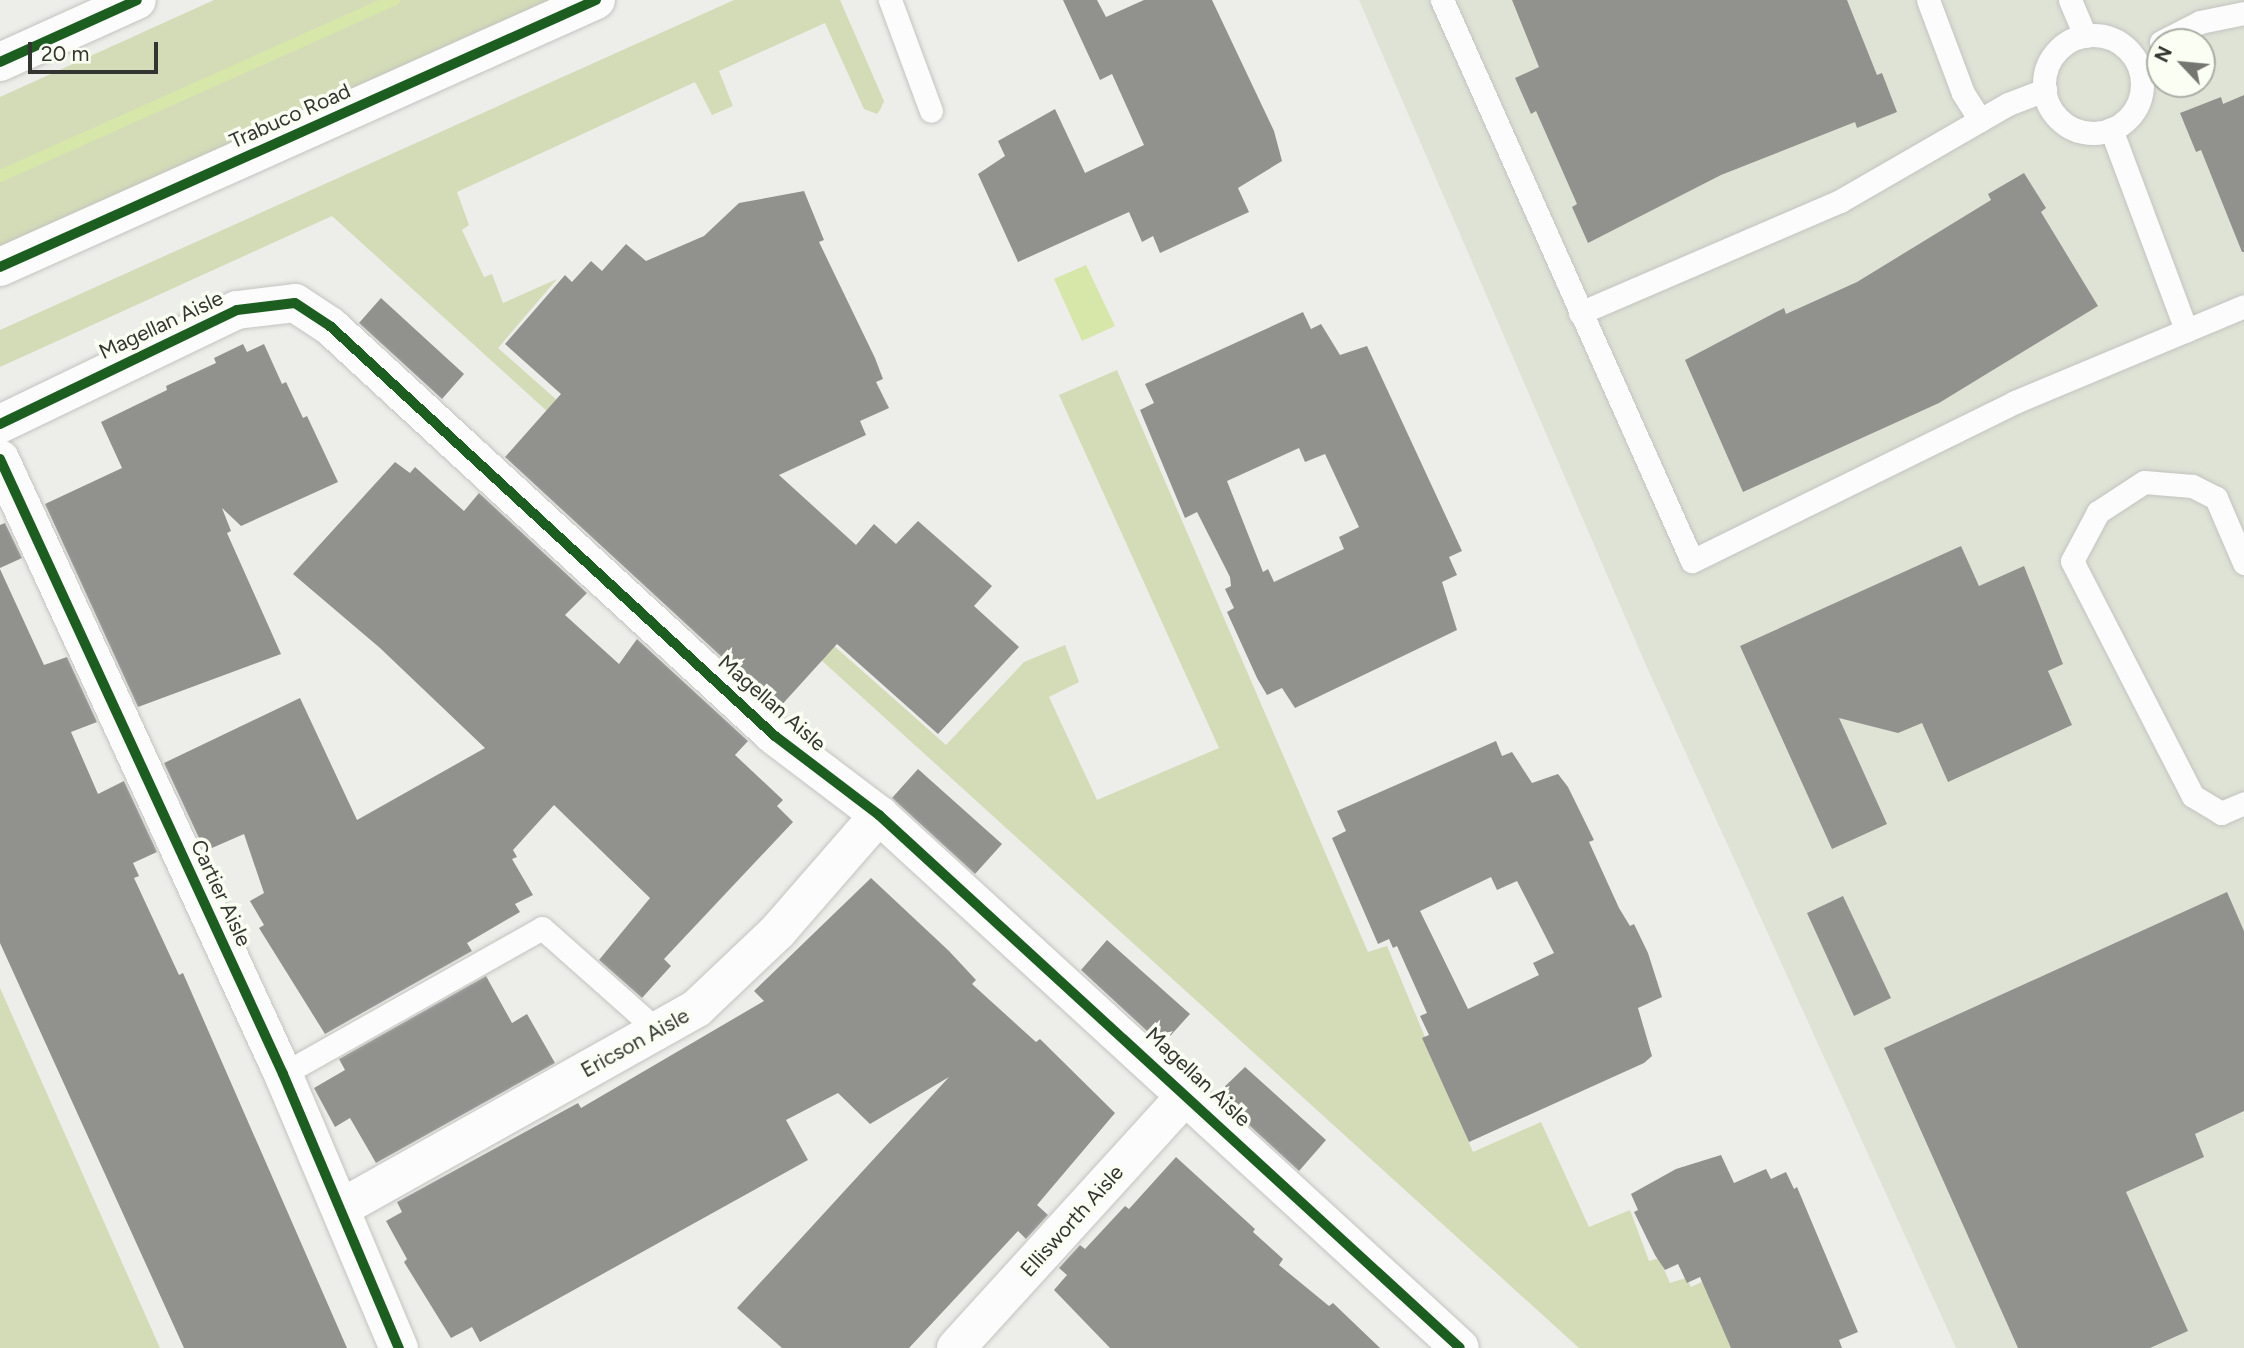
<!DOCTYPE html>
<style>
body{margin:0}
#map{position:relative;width:2244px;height:1348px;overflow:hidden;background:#edeee9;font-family:Figtree,sans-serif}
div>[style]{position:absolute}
.built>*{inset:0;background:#dfe3d6}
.green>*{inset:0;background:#d3dcb7}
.water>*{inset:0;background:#d7e6a9}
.stream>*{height:12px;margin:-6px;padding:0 6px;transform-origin:6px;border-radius:6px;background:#d7e6a9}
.building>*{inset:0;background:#91928e}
.roads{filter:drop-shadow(0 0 2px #c3c4c0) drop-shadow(0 0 2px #c3c4c0)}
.service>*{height:23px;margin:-11.5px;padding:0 11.5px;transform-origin:11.5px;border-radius:11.5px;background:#fcfcfc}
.service>.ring{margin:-11.5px;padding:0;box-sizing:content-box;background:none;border:23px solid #fcfcfc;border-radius:50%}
.minor>*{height:38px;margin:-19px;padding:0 19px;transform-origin:19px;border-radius:19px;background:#fcfcfc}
.secondary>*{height:38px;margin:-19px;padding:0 19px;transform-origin:19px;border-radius:19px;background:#fcfcfc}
.cycleway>*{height:10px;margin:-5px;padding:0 5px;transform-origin:5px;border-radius:5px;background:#1b5e20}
span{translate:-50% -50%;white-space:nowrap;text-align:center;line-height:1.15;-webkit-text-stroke:7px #fbfff3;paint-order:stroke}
.street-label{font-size:21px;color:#343530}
.north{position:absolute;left:2146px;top:28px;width:70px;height:70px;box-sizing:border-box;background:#fbfff3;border:2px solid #abaea5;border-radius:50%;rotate:296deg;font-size:19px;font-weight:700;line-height:28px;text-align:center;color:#343530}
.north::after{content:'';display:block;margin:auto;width:24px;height:32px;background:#757671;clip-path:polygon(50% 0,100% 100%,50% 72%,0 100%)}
.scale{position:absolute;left:28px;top:42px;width:130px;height:32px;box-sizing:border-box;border:4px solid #343530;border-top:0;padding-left:9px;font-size:21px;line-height:24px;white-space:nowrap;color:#343530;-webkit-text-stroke:5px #fbfff3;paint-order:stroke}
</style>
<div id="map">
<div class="built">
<div style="clip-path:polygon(evenodd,1359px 0,2244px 0,2244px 1348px,1956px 1348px,1645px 663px,1359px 0,2160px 42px,2202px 42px,2202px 84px,2160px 84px,2160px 42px)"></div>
</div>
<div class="green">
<div style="clip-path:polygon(214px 0,551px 0,0 249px,0 97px)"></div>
<div style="clip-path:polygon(734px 0,840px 0,884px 101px,880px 110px,877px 114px,864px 109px,825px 23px,719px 71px,733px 106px,712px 115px,695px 82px,457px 192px,469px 225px,462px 230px,484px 277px,492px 274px,503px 303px,557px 279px,498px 348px,946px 745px,1024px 662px,1065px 645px,1079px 682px,1049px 697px,1097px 800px,1219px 748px,1059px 395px,1117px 370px,1368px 952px,1387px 946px,1473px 1152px,1541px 1122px,1589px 1227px,1630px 1210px,1649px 1261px,1659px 1258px,1670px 1283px,1686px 1278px,1691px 1287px,1758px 1255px,1734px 1348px,1579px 1348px,332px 216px,0 367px,0 330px)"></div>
<div style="clip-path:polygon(0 988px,160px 1348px,0 1348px)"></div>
</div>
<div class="water">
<div style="clip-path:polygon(1086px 265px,1115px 326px,1082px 341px,1054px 279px)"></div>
</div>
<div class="stream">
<div style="left:0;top:176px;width:432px;rotate:-24.1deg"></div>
</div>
<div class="building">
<div style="clip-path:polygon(1063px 0,1097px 0,1106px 17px,1144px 0,1212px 0,1274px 131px,1282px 161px,1238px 188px,1249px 212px,1160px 253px,1153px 236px,1142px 242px,1129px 212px,1018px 262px,978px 174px,1005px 156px,998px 141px,1055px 109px,1085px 173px,1144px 145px,1112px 74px,1100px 80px)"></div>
<div style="clip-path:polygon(1512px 0,1847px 0,1877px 75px,1882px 73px,1897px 112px,1857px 128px,1855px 122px,1721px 175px,1588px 243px,1572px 207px,1577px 204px,1536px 111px,1531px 114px,1515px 78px,1539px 67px)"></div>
<div style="clip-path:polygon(2244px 95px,2244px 252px,2242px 252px,2201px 150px,2196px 152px,2180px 113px,2221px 97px,2223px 104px)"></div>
<div style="clip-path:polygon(2024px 173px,2046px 208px,2041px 212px,2098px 306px,1939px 403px,1743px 492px,1685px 360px,1784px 308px,1786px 314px,1857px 282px,1991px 200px,1988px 194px)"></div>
<div style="clip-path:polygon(804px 191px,824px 240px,819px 242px,875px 358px,883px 379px,876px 382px,889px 408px,860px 421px,866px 435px,779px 475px,856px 545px,874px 524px,896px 544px,918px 521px,992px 586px,974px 606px,1019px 647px,938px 734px,837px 644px,778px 709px,505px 457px,561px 394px,505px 344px,565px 275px,572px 282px,591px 261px,602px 271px,626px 244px,646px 261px,704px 236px,739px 203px)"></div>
<div style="clip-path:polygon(381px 298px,464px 374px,442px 399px,359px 323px)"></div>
<div style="clip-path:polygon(evenodd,1303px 312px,1311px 329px,1321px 324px,1340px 355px,1367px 346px,1462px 551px,1449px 557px,1457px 575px,1442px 582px,1457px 630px,1295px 708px,1282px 688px,1267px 695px,1257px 678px,1227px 612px,1234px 608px,1225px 589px,1231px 586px,1230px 577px,1197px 512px,1185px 518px,1140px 410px,1154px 403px,1145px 384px,1303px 312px,1299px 448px,1305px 462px,1325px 454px,1359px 527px,1339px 537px,1344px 549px,1274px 582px,1268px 569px,1263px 572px,1227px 481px,1299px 448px)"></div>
<div style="clip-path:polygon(243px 344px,247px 352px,264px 344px,282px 384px,286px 382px,303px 418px,307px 416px,338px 482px,241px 526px,222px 508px,231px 531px,227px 533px,281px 654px,138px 707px,45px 504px,122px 468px,101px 422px,167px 390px,166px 386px,216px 363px,214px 358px)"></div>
<div style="clip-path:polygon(395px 462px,410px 473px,415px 467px,464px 511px,479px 493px,587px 593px,565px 615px,619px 664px,637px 639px,748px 741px,735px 755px,783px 800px,777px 806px,793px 822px,664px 959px,671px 966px,642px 998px,599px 960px,650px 898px,554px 805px,513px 850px,517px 857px,512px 859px,533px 895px,515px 904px,520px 912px,467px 943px,472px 951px,325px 1034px,259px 928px,264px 925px,250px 901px,264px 893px,244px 834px,205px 851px,164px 763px,300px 698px,357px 820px,485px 748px,380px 648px,293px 574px)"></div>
<div style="clip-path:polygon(5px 523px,22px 558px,0 568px,0 525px)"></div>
<div style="clip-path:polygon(1961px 546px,1979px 586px,2024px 566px,2063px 664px,2048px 671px,2072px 725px,1948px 782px,1922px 723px,1898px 733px,1839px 718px,1887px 824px,1832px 849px,1740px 646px)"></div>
<div style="clip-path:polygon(0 569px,44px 665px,67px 657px,97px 722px,71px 732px,98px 794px,124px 781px,157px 852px,133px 863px,139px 876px,134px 878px,179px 975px,183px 973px,347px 1348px,184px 1348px,0 943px)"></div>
<div style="clip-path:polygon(evenodd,1496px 741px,1502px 756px,1512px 752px,1532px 783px,1558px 774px,1568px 787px,1594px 840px,1589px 842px,1619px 908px,1630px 926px,1634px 924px,1648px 953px,1662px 997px,1638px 1008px,1652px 1056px,1644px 1063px,1469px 1142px,1422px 1038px,1429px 1035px,1420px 1016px,1427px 1013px,1397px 946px,1393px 948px,1389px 939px,1378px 944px,1332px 838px,1346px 831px,1337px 811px,1496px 741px,1491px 877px,1497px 890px,1517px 881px,1554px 953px,1533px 963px,1539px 975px,1468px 1009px,1420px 911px,1491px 877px)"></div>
<div style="clip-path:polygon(918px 769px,1002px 844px,975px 874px,892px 798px)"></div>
<div style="clip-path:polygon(871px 878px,949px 951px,976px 980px,972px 984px,1036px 1042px,1040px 1039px,1115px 1113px,1037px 1205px,1048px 1215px,1026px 1239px,1018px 1231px,909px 1348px,782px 1348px,737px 1308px,949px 1077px,870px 1124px,838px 1093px,786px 1120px,808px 1160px,480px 1342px,472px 1327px,451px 1338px,404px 1262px,407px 1259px,386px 1221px,402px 1212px,397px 1202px,578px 1103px,581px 1108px,764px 1001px,754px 991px)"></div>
<div style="clip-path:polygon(2227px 892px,2244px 931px,2244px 1111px,2195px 1134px,2204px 1157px,2126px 1192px,2188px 1331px,2150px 1348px,2018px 1348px,1884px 1048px)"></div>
<div style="clip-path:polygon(1843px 896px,1891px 998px,1854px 1016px,1807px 913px)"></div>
<div style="clip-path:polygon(1107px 940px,1190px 1014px,1162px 1045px,1081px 970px)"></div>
<div style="clip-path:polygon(486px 976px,512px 1023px,527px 1014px,555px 1063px,376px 1163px,350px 1118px,335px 1127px,314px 1088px,345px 1070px,339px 1059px)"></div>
<div style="clip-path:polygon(1245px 1067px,1326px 1140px,1299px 1171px,1216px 1095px)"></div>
<div style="clip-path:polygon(1721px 1155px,1734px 1183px,1766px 1169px,1771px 1179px,1786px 1172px,1794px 1189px,1797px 1187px,1858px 1332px,1839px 1340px,1842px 1348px,1731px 1348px,1700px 1277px,1687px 1283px,1678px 1264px,1665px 1270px,1655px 1255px,1634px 1212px,1638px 1210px,1631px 1194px,1676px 1169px)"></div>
<div style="clip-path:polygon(1176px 1157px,1255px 1229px,1253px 1232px,1283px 1259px,1279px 1265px,1329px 1306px,1333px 1303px,1380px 1348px,1110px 1348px,1054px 1290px,1067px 1275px,1059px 1268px,1080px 1245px,1085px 1249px,1125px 1206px,1129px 1209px)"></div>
</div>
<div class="roads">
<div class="service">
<div style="left:890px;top:0;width:118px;rotate:69.7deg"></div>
<div style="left:1442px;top:0;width:614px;rotate:65.98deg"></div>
<div style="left:1692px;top:561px;width:360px;rotate:-26.2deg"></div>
<div style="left:2015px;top:402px;width:248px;rotate:-22.7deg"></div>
<div style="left:1928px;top:0;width:99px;rotate:69.4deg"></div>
<div style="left:1963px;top:93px;width:32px;rotate:58deg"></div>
<div style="left:2070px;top:0;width:39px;rotate:67deg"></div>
<div class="ring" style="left:2044px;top:35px;width:75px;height:75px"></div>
<div style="left:2161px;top:42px;width:44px;rotate:-27.1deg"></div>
<div style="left:2200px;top:22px;width:45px;rotate:-11.6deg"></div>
<div style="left:2111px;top:129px;width:215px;rotate:69.5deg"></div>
<div style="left:1580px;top:313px;width:283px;rotate:-23.3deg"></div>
<div style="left:1840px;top:201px;width:194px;rotate:-30deg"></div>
<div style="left:2008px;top:104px;width:40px;rotate:-21deg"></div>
<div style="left:2244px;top:563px;width:71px;rotate:-113.3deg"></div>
<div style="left:2216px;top:498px;width:27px;rotate:-153deg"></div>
<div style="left:2192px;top:486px;width:48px;rotate:-175.2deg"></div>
<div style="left:2144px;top:482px;width:55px;rotate:146.9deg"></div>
<div style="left:2098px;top:512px;width:55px;rotate:118deg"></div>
<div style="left:2072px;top:561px;width:264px;rotate:62.8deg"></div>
<div style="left:2193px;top:796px;width:33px;rotate:31deg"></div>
<div style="left:2221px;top:813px;width:25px;rotate:-23deg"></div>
<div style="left:283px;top:1074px;width:297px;rotate:-29.4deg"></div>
<div style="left:542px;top:928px;width:154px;rotate:41.6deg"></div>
</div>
<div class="minor">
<div style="left:0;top:424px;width:263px;rotate:-25.7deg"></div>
<div style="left:237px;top:310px;width:58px;rotate:-6.9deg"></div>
<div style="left:295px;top:303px;width:42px;rotate:33.3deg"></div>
<div style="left:330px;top:326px;width:605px;rotate:42.66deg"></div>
<div style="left:775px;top:736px;width:131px;rotate:37.2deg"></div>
<div style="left:879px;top:815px;width:788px;rotate:42.53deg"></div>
<div style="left:0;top:459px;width:677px;rotate:65.29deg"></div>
<div style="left:283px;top:1074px;width:298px;rotate:67.1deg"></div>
<div style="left:341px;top:1208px;width:408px;rotate:-29.3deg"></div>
<div style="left:697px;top:1008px;width:112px;rotate:-43.5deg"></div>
<div style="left:778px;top:931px;width:154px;rotate:-49deg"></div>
<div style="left:956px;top:1348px;width:345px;rotate:-47.7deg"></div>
</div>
<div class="secondary">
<div style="left:0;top:62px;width:150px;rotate:-24.3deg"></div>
<div style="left:0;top:267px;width:653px;rotate:-24.13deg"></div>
</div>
</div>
<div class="cycleway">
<div style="left:0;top:62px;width:150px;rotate:-24.3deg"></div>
<div style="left:0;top:267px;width:653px;rotate:-24.13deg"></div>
<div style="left:0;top:424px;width:263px;rotate:-25.7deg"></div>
<div style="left:237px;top:310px;width:58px;rotate:-6.9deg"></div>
<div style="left:295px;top:303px;width:42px;rotate:33.3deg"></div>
<div style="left:330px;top:326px;width:605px;rotate:42.66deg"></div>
<div style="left:775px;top:736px;width:131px;rotate:37.2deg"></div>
<div style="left:879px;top:815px;width:788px;rotate:42.53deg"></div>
<div style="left:0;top:459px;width:677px;rotate:65.29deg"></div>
<div style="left:283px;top:1074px;width:298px;rotate:67.1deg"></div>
</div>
<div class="street-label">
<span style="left:290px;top:116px;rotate:-24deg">Trabuco Road</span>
<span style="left:161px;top:325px;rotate:-25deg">Magellan Aisle</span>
<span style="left:772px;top:703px;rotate:41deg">Magellan Aisle</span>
<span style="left:221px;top:893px;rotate:65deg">Cartier Aisle</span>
<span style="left:635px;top:1043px;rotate:-29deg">Ericson Aisle</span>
<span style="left:1198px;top:1077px;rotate:43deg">Magellan Aisle</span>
<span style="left:1072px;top:1221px;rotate:-48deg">Ellisworth Aisle</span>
</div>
<div class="north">N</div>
<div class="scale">20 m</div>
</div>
